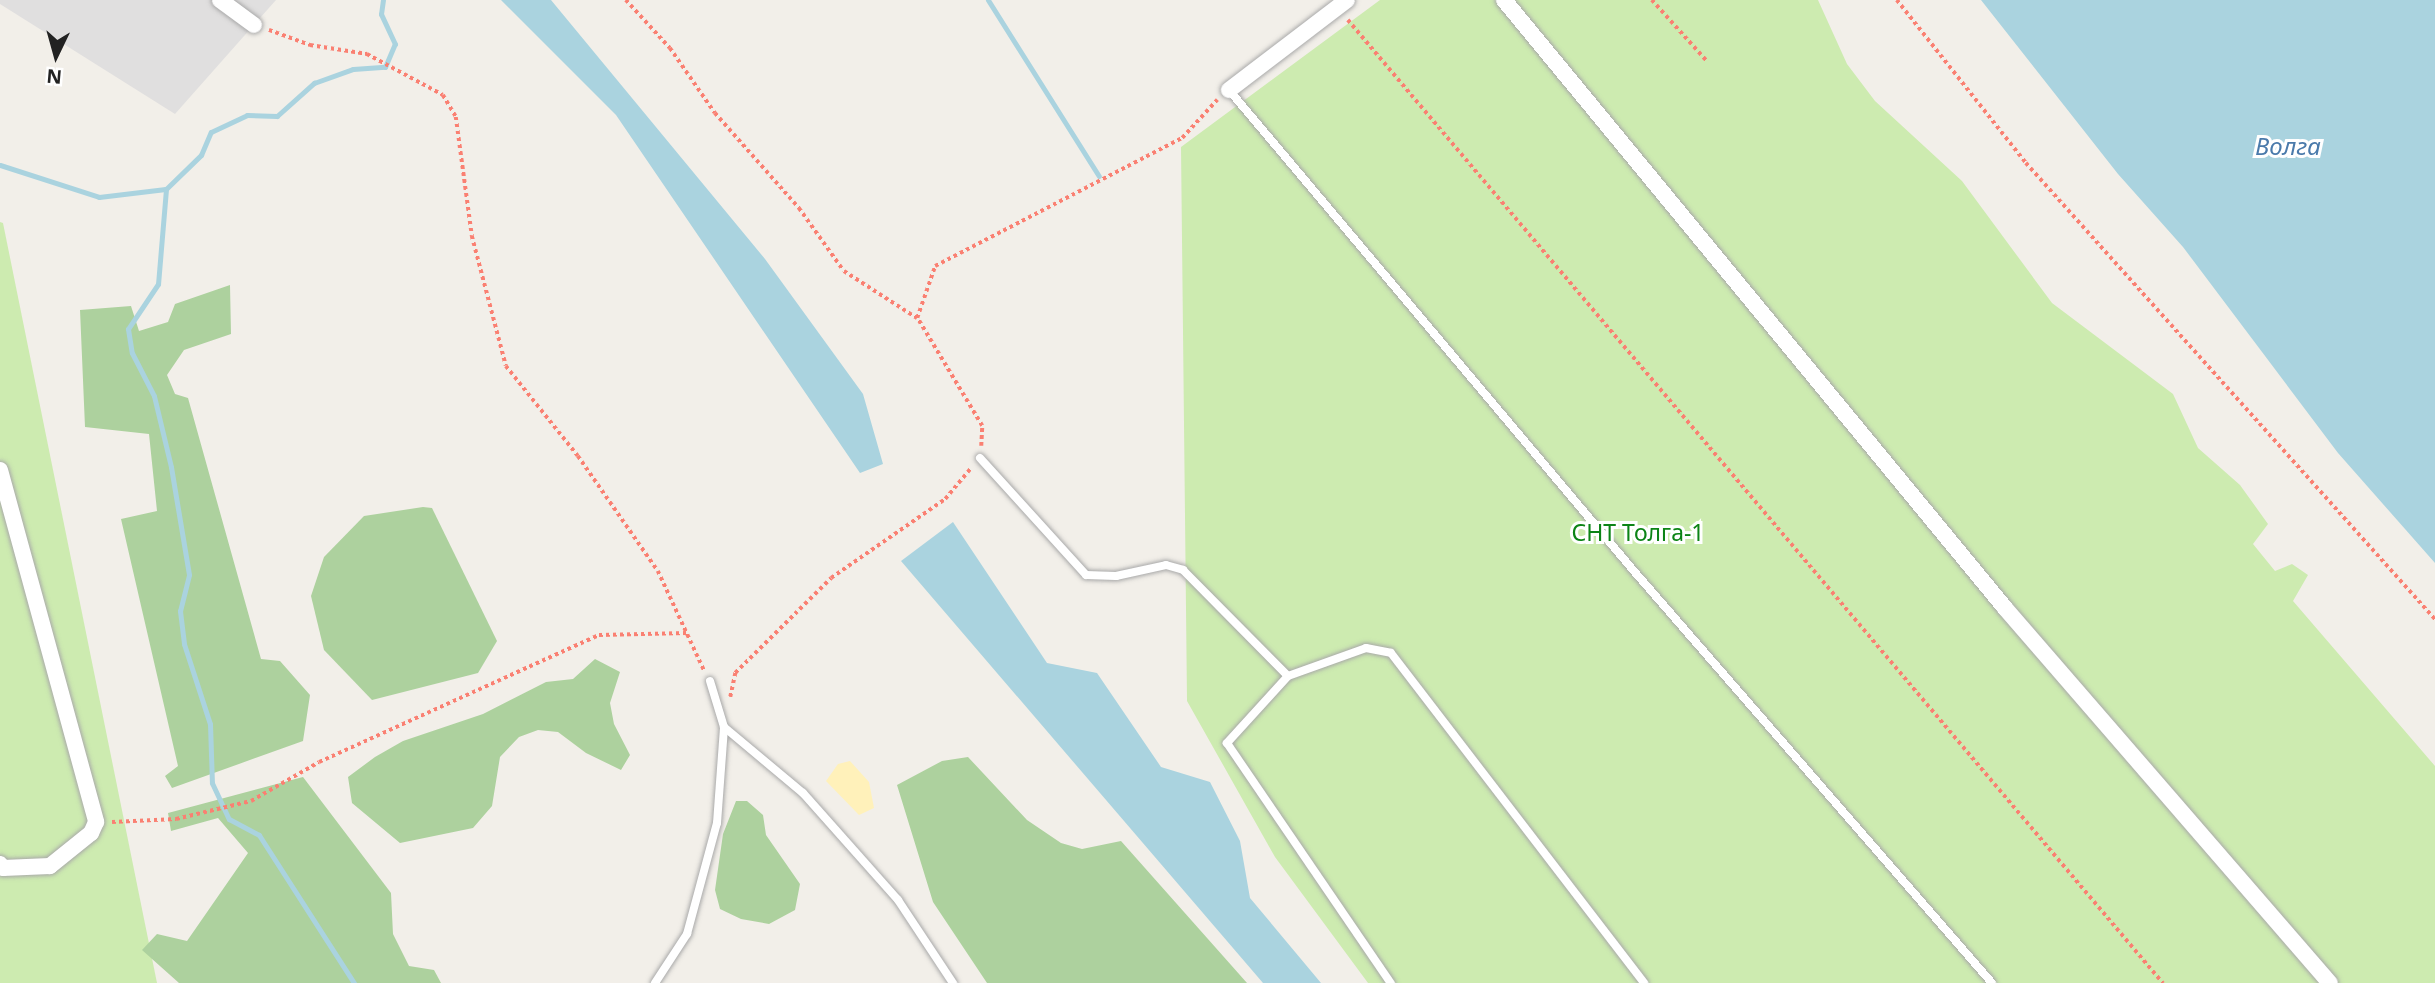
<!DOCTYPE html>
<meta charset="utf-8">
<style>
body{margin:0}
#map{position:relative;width:2435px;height:983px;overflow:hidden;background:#f2efe9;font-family:"Noto Sans",sans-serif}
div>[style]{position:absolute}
.residential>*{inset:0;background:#e0dfdf}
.grass>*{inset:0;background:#cdebb0}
.forest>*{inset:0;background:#add19e}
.sand>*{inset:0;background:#fff1ba}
.water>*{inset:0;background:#aad3df}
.stream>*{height:5px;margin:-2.5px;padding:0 2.5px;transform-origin:2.5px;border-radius:2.5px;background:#aad3df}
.path>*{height:3.5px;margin-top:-1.75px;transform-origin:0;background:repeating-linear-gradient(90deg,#fa8072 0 3.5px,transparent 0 7px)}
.roads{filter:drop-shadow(0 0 2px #a9a9a9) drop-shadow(0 0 2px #a9a9a9)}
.service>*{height:8px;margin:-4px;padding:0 4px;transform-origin:4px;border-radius:4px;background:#fff}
.minor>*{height:16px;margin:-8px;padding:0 8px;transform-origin:8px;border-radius:8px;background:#fff}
span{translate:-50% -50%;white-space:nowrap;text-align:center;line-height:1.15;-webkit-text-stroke:6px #fff;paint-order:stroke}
.park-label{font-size:23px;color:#0c8416}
.water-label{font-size:24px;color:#4a7aab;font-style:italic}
.north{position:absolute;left:21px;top:21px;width:70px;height:70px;-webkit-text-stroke:5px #fff;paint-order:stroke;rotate:185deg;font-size:19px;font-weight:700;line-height:28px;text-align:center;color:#222}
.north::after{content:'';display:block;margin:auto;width:24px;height:32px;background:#222;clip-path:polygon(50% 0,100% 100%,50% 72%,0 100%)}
</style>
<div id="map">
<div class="residential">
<div style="clip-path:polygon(0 0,276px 0,175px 114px,0 4px)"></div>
</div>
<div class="grass">
<div style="clip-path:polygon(1380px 0,1818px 0,1847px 64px,1875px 101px,1962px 181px,2052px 303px,2173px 394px,2198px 448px,2240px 485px,2268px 524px,2253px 544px,2275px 571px,2292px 564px,2308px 575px,2293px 601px,2435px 766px,2435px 983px,1368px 983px,1275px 857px,1187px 701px,1181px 147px)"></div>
<div style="clip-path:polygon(0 222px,3px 223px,157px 983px,0 983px)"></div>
</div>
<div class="forest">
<div style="clip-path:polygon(230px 285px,231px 334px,184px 350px,167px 375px,175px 394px,188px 398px,261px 659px,280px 661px,310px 695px,303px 741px,172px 788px,165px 776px,178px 766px,121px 519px,157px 511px,149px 434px,85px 427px,80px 310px,131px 306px,139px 331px,168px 322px,175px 304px)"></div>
<div style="clip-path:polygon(423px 507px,432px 508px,497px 641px,478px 673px,372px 700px,324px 650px,311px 596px,324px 557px,364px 516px)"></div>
<div style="clip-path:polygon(595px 659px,620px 672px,610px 703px,614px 724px,630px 755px,621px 770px,586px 753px,558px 732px,538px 730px,519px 737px,500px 757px,492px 806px,473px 828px,400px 843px,352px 803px,348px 777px,375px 757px,403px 741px,483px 714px,546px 682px,573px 679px)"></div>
<div style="clip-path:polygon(968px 757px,1027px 820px,1061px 843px,1082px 849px,1121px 841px,1247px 983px,987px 983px,933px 902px,897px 785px,942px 761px)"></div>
<div style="clip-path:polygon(303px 777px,391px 893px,393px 934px,409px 966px,434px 970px,441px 983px,179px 983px,142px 950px,157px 934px,187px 941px,248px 853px,218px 818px,171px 831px,168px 813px)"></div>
<div style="clip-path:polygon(736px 801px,747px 801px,763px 815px,766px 835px,800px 884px,795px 910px,769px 924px,741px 919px,720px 909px,715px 890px,723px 834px)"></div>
</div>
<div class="sand">
<div style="clip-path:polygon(850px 761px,869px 782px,874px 808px,859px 815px,826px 781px,838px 764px)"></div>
</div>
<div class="water">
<div style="clip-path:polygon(501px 0,551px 0,765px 259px,863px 394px,883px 464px,860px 473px,616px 115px)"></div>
<div style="clip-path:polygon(1981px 0,2435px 0,2435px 563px,2338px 453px,2183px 247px,2118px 174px)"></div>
<div style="clip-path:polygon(953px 522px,1047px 663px,1097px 673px,1161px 767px,1210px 782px,1240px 841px,1250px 898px,1321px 983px,1263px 983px,901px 561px)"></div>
</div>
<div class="stream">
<div style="left:988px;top:0;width:208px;rotate:57.8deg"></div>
<div style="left:0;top:165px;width:104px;rotate:17.9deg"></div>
<div style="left:99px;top:197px;width:67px;rotate:-6.8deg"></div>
<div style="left:166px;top:189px;width:49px;rotate:-44.2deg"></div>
<div style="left:201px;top:155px;width:25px;rotate:-67deg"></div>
<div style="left:211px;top:132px;width:40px;rotate:-25deg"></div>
<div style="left:247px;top:115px;width:30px;rotate:2deg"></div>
<div style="left:277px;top:116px;width:50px;rotate:-41.7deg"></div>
<div style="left:314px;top:83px;width:41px;rotate:-19.7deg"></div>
<div style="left:353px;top:69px;width:32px;rotate:-4deg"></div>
<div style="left:385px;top:67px;width:25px;rotate:-67deg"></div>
<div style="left:395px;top:44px;width:33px;rotate:-115deg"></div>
<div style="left:381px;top:14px;width:14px;rotate:-82deg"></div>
<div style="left:166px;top:189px;width:95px;rotate:94.8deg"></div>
<div style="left:158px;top:284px;width:54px;rotate:123.7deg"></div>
<div style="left:128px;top:329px;width:24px;rotate:81deg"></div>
<div style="left:132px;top:353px;width:48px;rotate:62.9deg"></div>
<div style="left:154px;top:396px;width:73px;rotate:76.5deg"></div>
<div style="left:171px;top:467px;width:109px;rotate:80.5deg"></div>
<div style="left:189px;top:575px;width:37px;rotate:104deg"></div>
<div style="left:180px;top:611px;width:33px;rotate:83deg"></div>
<div style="left:184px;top:644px;width:84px;rotate:72deg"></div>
<div style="left:210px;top:724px;width:59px;rotate:88.1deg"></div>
<div style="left:212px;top:783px;width:40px;rotate:65deg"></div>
<div style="left:229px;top:819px;width:34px;rotate:28deg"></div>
<div style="left:259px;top:835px;width:176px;rotate:57.3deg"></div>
</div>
<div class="path">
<div style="left:626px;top:0;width:65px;rotate:47.5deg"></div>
<div style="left:670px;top:48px;width:79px;rotate:55.3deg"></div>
<div style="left:715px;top:113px;width:127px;rotate:48.5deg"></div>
<div style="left:799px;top:208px;width:77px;rotate:54.5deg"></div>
<div style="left:844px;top:271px;width:87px;rotate:32.8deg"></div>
<div style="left:1652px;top:0;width:82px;rotate:48deg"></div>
<div style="left:1897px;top:0;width:208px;rotate:51.6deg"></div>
<div style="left:2026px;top:163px;width:613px;rotate:48.11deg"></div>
<div style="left:1348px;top:20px;width:1262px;rotate:49.76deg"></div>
<div style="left:269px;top:30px;width:44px;rotate:20.1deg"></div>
<div style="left:310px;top:45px;width:58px;rotate:9deg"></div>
<div style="left:367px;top:54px;width:86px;rotate:28.3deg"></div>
<div style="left:443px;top:95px;width:26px;rotate:59deg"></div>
<div style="left:456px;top:117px;width:120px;rotate:82.3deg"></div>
<div style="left:472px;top:236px;width:134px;rotate:75.3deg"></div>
<div style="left:506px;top:366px;width:115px;rotate:51.3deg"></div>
<div style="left:578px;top:456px;width:140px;rotate:55.2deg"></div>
<div style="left:658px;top:571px;width:109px;rotate:65.1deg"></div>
<div style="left:981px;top:446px;width:20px;rotate:-87deg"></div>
<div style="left:982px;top:426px;width:126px;rotate:-121deg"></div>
<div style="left:917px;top:318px;width:55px;rotate:-70.9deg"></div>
<div style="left:935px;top:266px;width:278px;rotate:-27.4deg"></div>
<div style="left:1182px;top:138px;width:52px;rotate:-47.4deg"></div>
<div style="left:730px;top:697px;width:25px;rotate:-78deg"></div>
<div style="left:735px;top:673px;width:135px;rotate:-44.7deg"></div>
<div style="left:831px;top:578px;width:139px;rotate:-34.7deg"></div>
<div style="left:945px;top:499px;width:40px;rotate:-50deg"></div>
<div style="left:112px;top:822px;width:64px;rotate:-2.7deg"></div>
<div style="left:176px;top:819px;width:77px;rotate:-13.5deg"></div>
<div style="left:251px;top:801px;width:78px;rotate:-29.8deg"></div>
<div style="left:319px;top:762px;width:307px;rotate:-24.4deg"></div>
<div style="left:599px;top:635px;width:88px;rotate:-1.3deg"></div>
</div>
<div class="roads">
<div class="service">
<div style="left:1229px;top:90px;width:627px;rotate:49.91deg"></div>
<div style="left:1633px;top:570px;width:547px;rotate:49deg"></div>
<div style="left:980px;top:458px;width:158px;rotate:47.8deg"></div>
<div style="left:1086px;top:575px;width:30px;rotate:2deg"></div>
<div style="left:1116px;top:576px;width:51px;rotate:-12.4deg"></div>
<div style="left:1166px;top:565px;width:18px;rotate:16deg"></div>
<div style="left:1183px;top:570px;width:149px;rotate:45.3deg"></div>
<div style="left:1288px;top:676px;width:91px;rotate:132.3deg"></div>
<div style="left:1227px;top:743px;width:291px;rotate:55.7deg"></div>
<div style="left:1288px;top:676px;width:83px;rotate:-19.7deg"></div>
<div style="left:1366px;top:648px;width:25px;rotate:11deg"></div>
<div style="left:1391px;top:653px;width:416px;rotate:52.5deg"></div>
<div style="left:710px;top:681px;width:48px;rotate:73.1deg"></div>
<div style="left:724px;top:727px;width:103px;rotate:39.9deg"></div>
<div style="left:803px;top:793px;width:143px;rotate:48.4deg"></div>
<div style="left:898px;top:900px;width:100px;rotate:56.5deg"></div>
<div style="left:655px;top:983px;width:59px;rotate:-56.9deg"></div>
<div style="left:687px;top:934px;width:115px;rotate:-74.9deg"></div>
<div style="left:717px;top:823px;width:96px;rotate:-85.8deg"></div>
</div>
<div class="minor">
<div style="left:220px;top:0;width:42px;rotate:36.3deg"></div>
<div style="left:1504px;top:0;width:788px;rotate:50.51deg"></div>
<div style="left:2005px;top:608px;width:496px;rotate:49.1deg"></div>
<div style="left:1229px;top:90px;width:148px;rotate:-37.3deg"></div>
<div style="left:0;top:470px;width:365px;rotate:74.7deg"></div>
<div style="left:96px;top:822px;width:12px;rotate:114deg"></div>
<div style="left:91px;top:833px;width:53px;rotate:141.2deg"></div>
<div style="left:50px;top:866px;width:47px;rotate:177.6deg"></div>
<div style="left:3px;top:868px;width:5px;rotate:-127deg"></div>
</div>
</div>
<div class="park-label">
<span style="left:1638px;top:532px">СНТ Толга-1</span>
</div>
<div class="water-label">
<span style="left:2288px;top:146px">Волга</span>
</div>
<div class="north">N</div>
</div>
